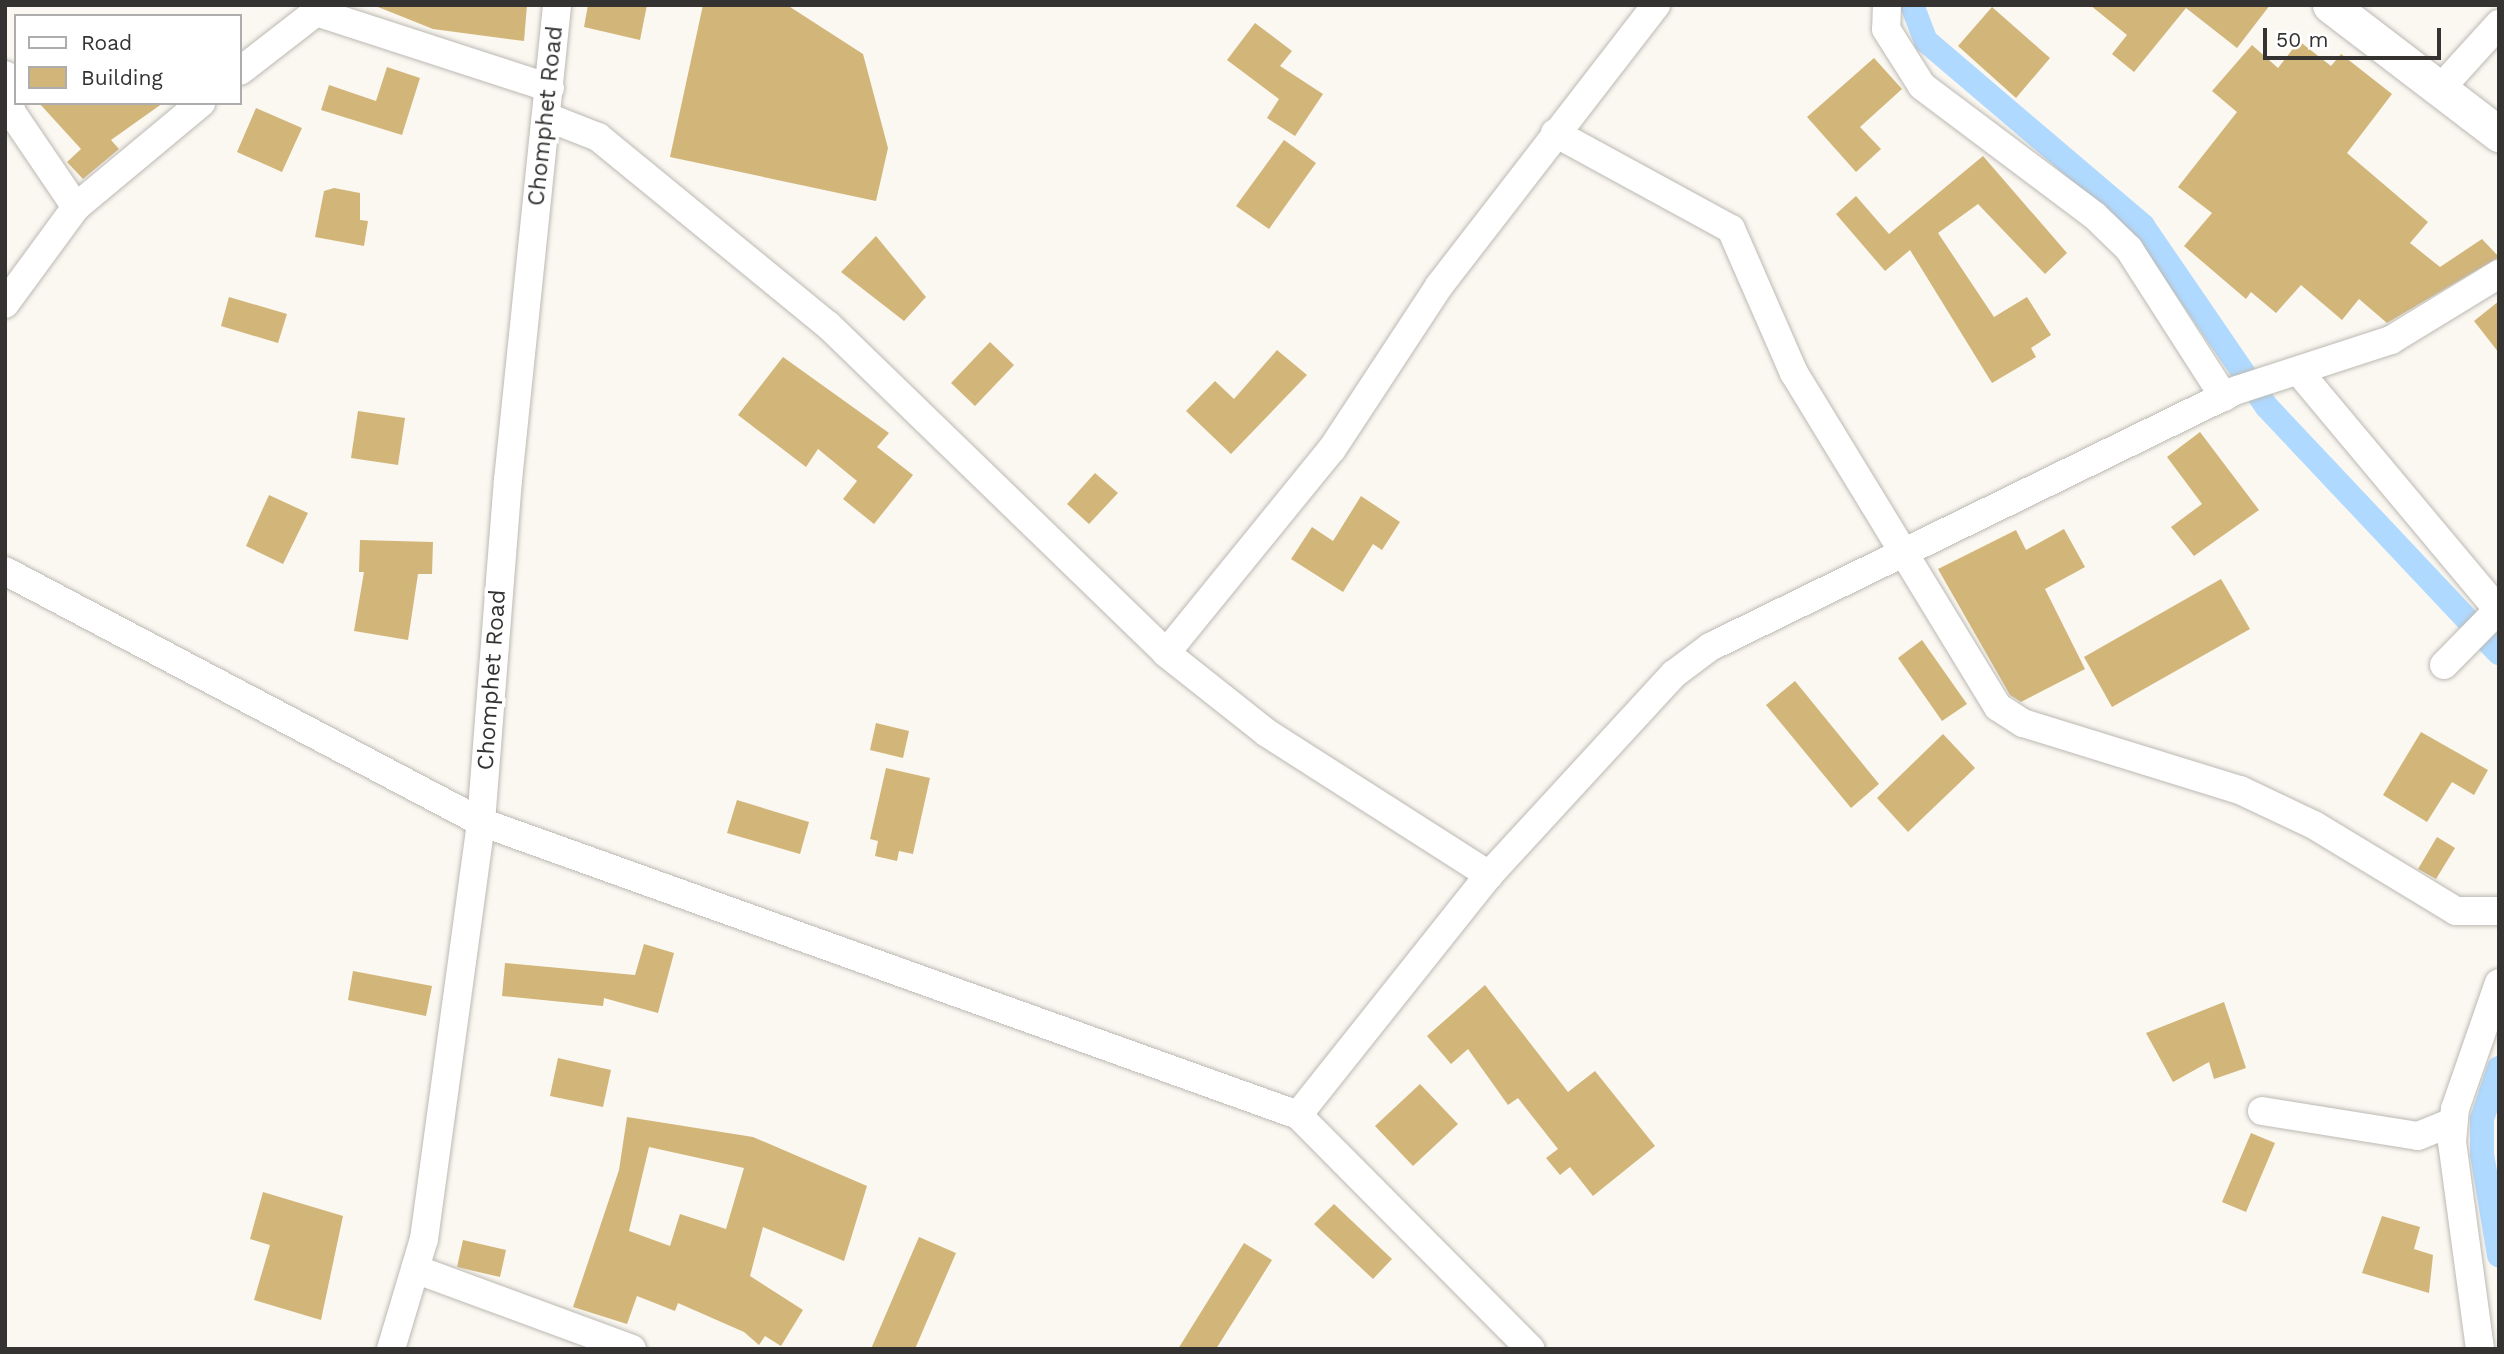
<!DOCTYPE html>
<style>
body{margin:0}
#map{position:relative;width:2504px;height:1354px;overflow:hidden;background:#fbf8f2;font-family:"Work Sans",sans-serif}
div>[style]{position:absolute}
.canal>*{height:24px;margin:-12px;padding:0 12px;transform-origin:12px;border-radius:12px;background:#b0d9ff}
.building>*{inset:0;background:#d2b578}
.roads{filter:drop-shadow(0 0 2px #bcb9b3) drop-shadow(0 0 2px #bcb9b3)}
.minor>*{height:28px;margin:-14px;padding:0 14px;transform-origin:14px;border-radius:14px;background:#fff}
.tertiary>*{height:35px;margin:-17.5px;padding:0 17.5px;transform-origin:17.5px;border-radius:17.5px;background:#fff}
span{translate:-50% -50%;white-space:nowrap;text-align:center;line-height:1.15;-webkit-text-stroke:7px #fff;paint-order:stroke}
.street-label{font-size:23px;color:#343331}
.frame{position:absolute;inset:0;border:7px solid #343331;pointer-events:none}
.legend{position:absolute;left:14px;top:14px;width:228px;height:91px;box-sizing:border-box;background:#fff;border:2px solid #aeadad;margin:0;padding:9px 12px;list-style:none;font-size:21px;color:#343331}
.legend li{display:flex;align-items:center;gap:14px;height:35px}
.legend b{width:35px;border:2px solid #aeadad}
.scale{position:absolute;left:2263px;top:28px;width:178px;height:32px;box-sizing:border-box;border:4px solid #343331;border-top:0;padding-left:9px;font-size:21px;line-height:24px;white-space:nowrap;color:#343331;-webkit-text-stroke:5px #fff;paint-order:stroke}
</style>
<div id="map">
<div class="canal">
<div style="left:1912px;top:5px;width:39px;rotate:69deg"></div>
<div style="left:1926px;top:41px;width:285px;rotate:40.4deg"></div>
<div style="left:2143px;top:226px;width:219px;rotate:55.6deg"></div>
<div style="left:2267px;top:407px;width:338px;rotate:46.7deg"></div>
<div style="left:2499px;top:1068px;width:54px;rotate:108.4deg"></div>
<div style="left:2482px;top:1119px;width:35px;rotate:90deg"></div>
<div style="left:2482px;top:1154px;width:103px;rotate:80.5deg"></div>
</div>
<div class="building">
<div style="clip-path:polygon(373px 5px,527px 5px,524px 41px,433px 29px)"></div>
<div style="clip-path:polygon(588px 5px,647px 5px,640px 40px,584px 27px)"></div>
<div style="clip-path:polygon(703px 5px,787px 5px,863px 54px,888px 148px,876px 201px,670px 157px)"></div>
<div style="clip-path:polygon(2090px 5px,2270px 5px,2237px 48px,2186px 8px,2134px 72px,2112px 54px,2127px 35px)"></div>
<div style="clip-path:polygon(1992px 7px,2050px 58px,2016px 98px,1958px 46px)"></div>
<div style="clip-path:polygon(1255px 23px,1292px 51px,1280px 66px,1323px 94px,1295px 136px,1267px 118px,1279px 99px,1227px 60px)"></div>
<div style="clip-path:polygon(2299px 41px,2331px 66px,2341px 54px,2392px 94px,2347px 153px,2428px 222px,2410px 243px,2440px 267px,2482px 239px,2499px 257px,2387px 323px,2359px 299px,2342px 320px,2301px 285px,2276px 313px,2251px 292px,2246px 299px,2184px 246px,2212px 213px,2178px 187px,2237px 112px,2212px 91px,2252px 45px,2278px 68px)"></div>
<div style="clip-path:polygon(1874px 58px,1902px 89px,1860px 127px,1881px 149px,1856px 172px,1807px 117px)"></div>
<div style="clip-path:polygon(387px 67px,420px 78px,402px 135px,321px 110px,329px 85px,376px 101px)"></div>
<div style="clip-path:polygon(39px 103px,163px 103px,111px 140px,119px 149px,83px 179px,67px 162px,81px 149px)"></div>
<div style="clip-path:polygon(256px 108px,302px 128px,282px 172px,237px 152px)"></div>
<div style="clip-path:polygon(1284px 140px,1316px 163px,1269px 229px,1236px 206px)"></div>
<div style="clip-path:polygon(1983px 156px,2067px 253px,2045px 274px,1978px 204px,1938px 233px,1994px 317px,2027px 297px,2051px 335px,2031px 348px,2036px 357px,1992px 383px,1910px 250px,1885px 271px,1836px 214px,1856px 196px,1889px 234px)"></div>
<div style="clip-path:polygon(334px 188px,360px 193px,360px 220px,368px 221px,364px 246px,315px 237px,324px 191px)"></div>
<div style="clip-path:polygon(876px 236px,926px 297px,904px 321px,841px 272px)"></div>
<div style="clip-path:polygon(229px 297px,287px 314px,278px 343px,221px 326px)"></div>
<div style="clip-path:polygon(2499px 301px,2499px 353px,2474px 321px)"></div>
<div style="clip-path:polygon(990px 342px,1014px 365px,975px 406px,951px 383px)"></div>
<div style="clip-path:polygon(1277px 350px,1307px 375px,1231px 454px,1186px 411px,1215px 381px,1234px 399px)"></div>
<div style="clip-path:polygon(783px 357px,889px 433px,877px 447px,913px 475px,874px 524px,843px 499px,857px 481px,818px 449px,806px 467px,738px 415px)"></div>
<div style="clip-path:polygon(358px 411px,405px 418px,398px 465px,351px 458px)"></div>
<div style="clip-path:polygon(2200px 432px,2259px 510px,2194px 556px,2171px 527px,2202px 504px,2167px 457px)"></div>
<div style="clip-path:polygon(1095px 473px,1118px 493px,1089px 524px,1067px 504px)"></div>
<div style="clip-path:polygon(269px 495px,308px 513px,283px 564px,246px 546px)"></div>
<div style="clip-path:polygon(1361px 496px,1400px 522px,1382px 550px,1373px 544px,1343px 592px,1291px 559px,1312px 527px,1333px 541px)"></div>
<div style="clip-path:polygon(2064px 529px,2085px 567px,2045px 589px,2085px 669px,2021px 702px,2010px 695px,1938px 569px,2016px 530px,2026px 550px)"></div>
<div style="clip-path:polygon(360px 540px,433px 542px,432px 574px,418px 574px,408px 640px,354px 631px,364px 572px,359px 572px)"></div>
<div style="clip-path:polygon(2221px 579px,2250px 629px,2112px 707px,2084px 657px)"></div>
<div style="clip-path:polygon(1922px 640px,1967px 704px,1942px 721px,1898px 658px)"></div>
<div style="clip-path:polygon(1795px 681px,1879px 784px,1851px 808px,1766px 705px)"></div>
<div style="clip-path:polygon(876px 723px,909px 731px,903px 758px,870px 750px)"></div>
<div style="clip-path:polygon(2421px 732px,2488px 770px,2474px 795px,2452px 782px,2427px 822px,2383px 795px)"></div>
<div style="clip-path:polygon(1943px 734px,1975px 768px,1908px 832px,1877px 798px)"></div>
<div style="clip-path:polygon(886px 768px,930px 778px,913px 854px,899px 851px,897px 861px,875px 856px,878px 841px,870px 839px)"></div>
<div style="clip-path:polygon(737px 800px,809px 822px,800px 854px,727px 833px)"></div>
<div style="clip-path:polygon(2437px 837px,2455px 848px,2436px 879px,2418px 869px)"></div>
<div style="clip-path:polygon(644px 944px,674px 953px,658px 1013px,604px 998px,603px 1006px,502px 996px,505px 963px,635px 975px)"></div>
<div style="clip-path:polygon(353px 971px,432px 986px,426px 1016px,348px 1000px)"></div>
<div style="clip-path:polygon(1485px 985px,1568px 1092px,1595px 1071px,1655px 1146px,1593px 1196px,1570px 1167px,1560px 1175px,1546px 1158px,1558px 1149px,1518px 1098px,1508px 1105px,1468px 1049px,1451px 1064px,1427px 1036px)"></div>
<div style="clip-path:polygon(2224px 1002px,2246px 1068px,2214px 1079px,2209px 1062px,2173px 1082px,2146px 1033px)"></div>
<div style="clip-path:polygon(558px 1058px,611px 1070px,603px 1107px,550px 1096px)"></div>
<div style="clip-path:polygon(1420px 1084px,1458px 1124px,1413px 1166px,1375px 1126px)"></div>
<div style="clip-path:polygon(evenodd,627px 1117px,753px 1137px,867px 1186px,844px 1261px,763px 1227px,750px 1276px,803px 1310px,781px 1346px,765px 1336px,759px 1345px,744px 1332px,678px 1303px,675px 1311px,637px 1296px,627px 1324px,573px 1307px,619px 1170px,627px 1117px,649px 1147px,744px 1168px,726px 1229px,680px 1214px,670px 1246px,629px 1231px,649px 1147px)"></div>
<div style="clip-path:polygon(2251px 1133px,2275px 1143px,2246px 1212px,2222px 1202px)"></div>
<div style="clip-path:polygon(263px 1192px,343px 1216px,321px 1320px,254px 1300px,270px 1245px,250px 1239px)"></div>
<div style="clip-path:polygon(1334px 1204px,1392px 1259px,1373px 1279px,1314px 1224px)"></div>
<div style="clip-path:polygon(2382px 1216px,2420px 1227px,2414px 1249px,2433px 1255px,2429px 1293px,2362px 1273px)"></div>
<div style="clip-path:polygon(919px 1237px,956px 1253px,915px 1349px,871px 1349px)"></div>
<div style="clip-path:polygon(463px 1240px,506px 1250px,500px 1277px,457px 1267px)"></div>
<div style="clip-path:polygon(1244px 1243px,1272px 1260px,1216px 1349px,1178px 1349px)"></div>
</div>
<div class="roads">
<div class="minor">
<div style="left:1887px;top:5px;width:24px;rotate:92deg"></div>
<div style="left:1886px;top:29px;width:67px;rotate:57.7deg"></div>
<div style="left:1922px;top:86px;width:216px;rotate:36.9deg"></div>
<div style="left:2095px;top:216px;width:47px;rotate:44.1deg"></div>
<div style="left:2129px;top:249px;width:176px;rotate:57.3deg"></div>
<div style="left:240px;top:71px;width:96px;rotate:-37.8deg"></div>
<div style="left:316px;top:12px;width:246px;rotate:18deg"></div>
<div style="left:5px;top:75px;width:39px;rotate:80deg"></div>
<div style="left:12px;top:113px;width:114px;rotate:55.8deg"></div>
<div style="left:76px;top:207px;width:120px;rotate:126.2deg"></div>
<div style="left:2440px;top:89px;width:88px;rotate:-47.8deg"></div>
<div style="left:547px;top:117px;width:55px;rotate:21.4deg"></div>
<div style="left:598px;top:137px;width:297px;rotate:39.3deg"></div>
<div style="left:828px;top:325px;width:471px;rotate:44.1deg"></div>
<div style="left:1166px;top:653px;width:129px;rotate:38.4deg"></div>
<div style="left:1267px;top:733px;width:264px;rotate:32.6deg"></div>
<div style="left:1555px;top:133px;width:200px;rotate:28.6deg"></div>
<div style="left:1731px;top:229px;width:157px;rotate:66.4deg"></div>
<div style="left:1794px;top:373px;width:391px;rotate:58.6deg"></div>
<div style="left:1998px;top:707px;width:30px;rotate:33deg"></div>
<div style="left:2023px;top:723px;width:227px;rotate:17.2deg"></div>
<div style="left:2240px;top:790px;width:82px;rotate:25.3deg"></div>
<div style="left:2314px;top:825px;width:166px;rotate:31.2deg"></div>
<div style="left:2456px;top:911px;width:43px"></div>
<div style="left:76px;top:207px;width:163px;rotate:-39.8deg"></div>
<div style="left:2300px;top:373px;width:310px;rotate:50.1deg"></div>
<div style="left:5px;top:571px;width:538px;rotate:27.8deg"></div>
<div style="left:481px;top:822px;width:868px;rotate:19.73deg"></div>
<div style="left:1298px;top:1115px;width:330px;rotate:45.2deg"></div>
<div style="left:1166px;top:653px;width:263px;rotate:-50.9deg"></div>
<div style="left:1332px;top:449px;width:195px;rotate:-56.7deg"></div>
<div style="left:1439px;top:286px;width:355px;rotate:-52.3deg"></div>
<div style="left:2444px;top:665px;width:77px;rotate:-45.5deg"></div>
<div style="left:2262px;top:1111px;width:158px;rotate:9.1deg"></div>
<div style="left:2418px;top:1136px;width:38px;rotate:-22deg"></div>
<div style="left:1298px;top:1115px;width:307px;rotate:-51.5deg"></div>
<div style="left:1489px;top:875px;width:273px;rotate:-47.4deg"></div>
<div style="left:1674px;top:674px;width:45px;rotate:-36.9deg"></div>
<div style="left:1710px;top:647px;width:586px;rotate:-26deg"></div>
<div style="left:2237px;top:390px;width:162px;rotate:-18deg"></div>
<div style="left:2391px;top:340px;width:127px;rotate:-31.4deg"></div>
<div style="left:415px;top:1269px;width:231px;rotate:20.2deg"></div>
<div style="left:391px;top:1349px;width:115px;rotate:-73.3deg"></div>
<div style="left:424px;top:1239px;width:421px;rotate:-82.2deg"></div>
<div style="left:481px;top:822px;width:343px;rotate:-85.5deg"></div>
<div style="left:508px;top:480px;width:478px;rotate:-84.1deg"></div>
<div style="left:2480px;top:1349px;width:209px;rotate:-97.7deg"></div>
<div style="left:2452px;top:1142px;width:33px;rotate:-85deg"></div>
<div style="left:2455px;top:1109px;width:133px;rotate:-70.8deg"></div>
</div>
<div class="tertiary">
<div style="left:2330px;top:5px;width:213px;rotate:37.4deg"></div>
</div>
</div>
<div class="street-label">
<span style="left:546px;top:116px;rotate:-84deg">Chomphet Road</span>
<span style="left:492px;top:680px;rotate:-86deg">Chomphet Road</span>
</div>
<div class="frame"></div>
<ul class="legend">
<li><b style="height:9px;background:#fff"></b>Road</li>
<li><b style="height:19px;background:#d2b578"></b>Building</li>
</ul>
<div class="scale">50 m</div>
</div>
